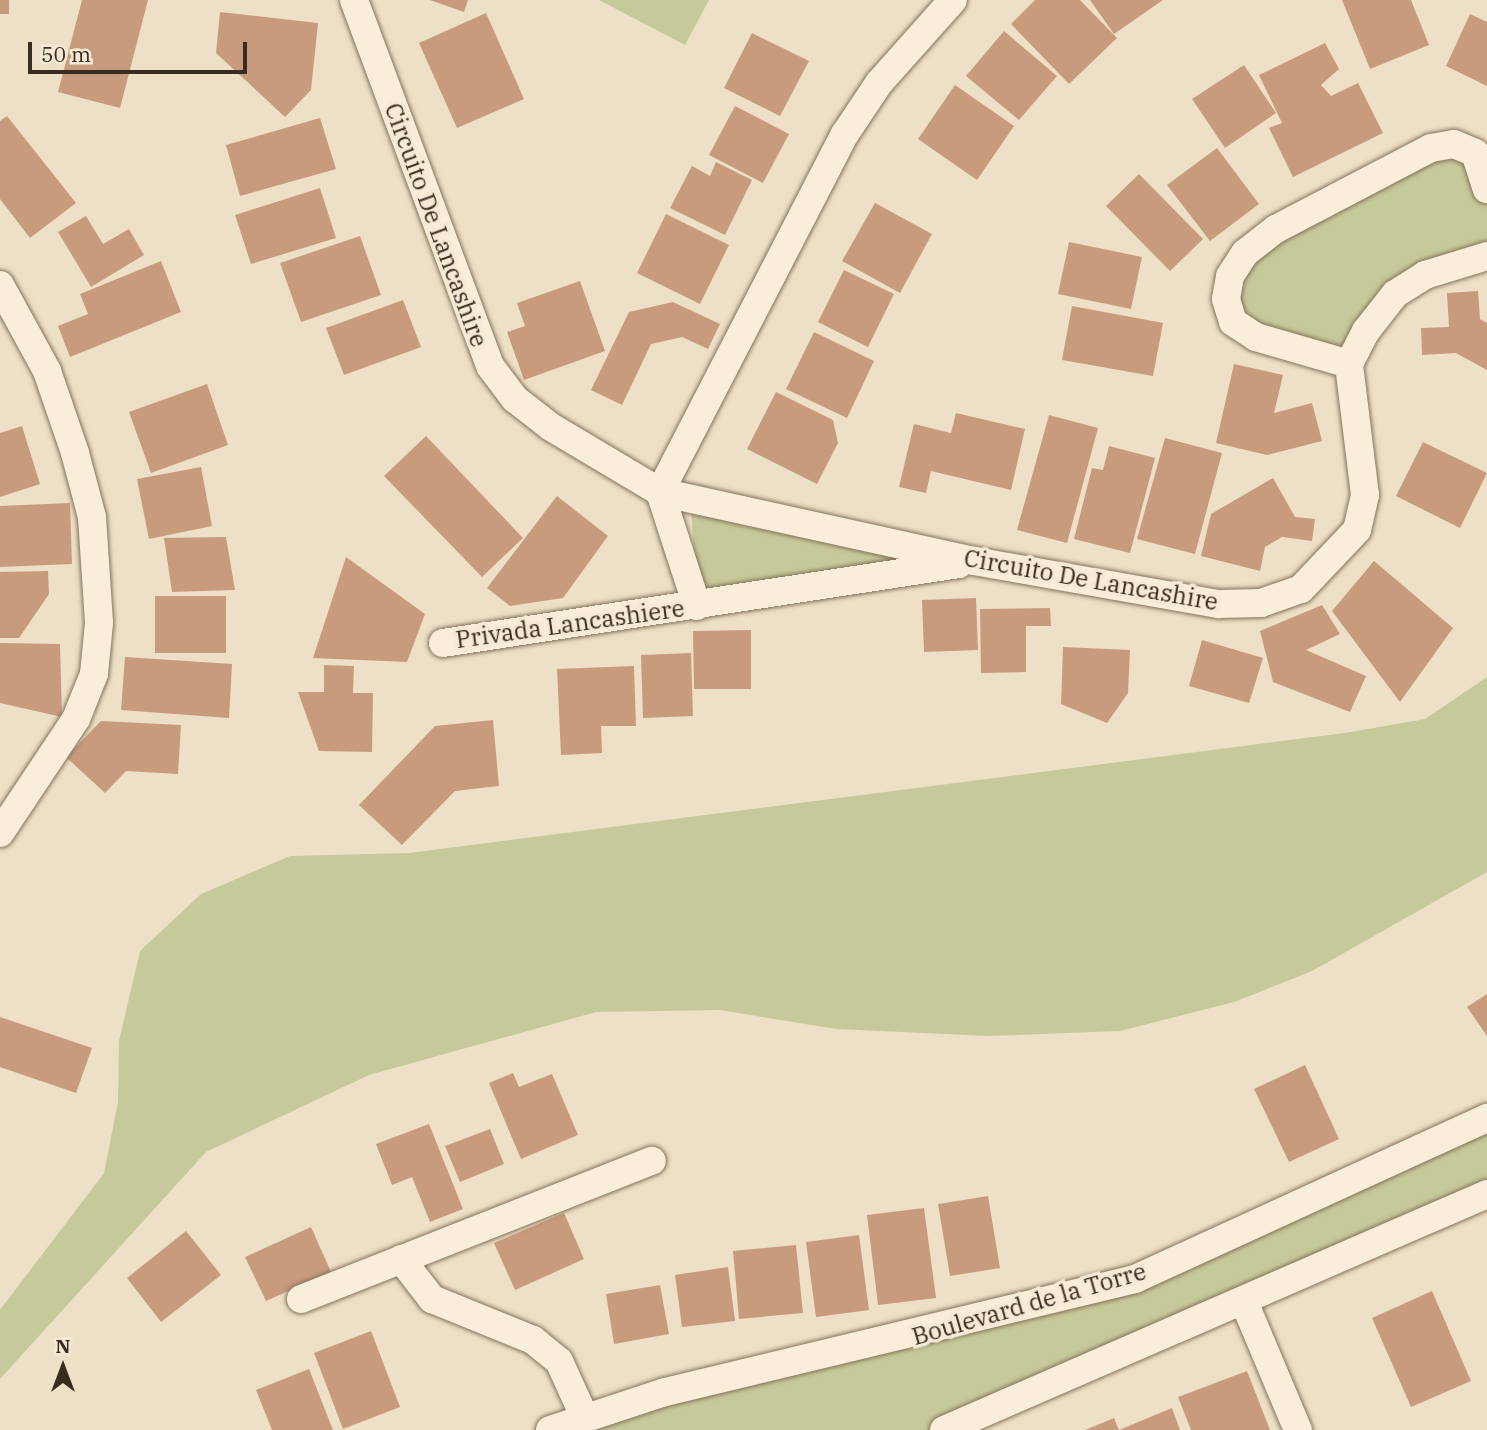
<!DOCTYPE html>
<style>
body{margin:0}
#map{position:relative;width:1487px;height:1430px;overflow:hidden;background:#ede0c6;font-family:"IBM Plex Serif",serif}
div>[style]{position:absolute}
.green>*{inset:0;background:#c6ca9a}
.building>*{inset:0;background:#c99b7d}
.roads{filter:drop-shadow(0 0 2px #87725c) drop-shadow(0 0 2px #87725c)}
.minor>*{height:28px;margin:-14px;padding:0 14px;transform-origin:14px;border-radius:14px;background:#f8eed9}
span{translate:-50% -50%;white-space:nowrap;text-align:center;line-height:1.15;-webkit-text-stroke:7px #f4ead5;paint-order:stroke}
.street-label{font-size:24px;color:#382b1f}
.north{position:absolute;left:28px;top:1332px;width:70px;height:70px;-webkit-text-stroke:5px #f4ead5;paint-order:stroke;rotate:0deg;font-size:19px;font-weight:700;line-height:28px;text-align:center;color:#382b1f}
.north::after{content:'';display:block;margin:auto;width:24px;height:32px;background:#382b1f;clip-path:polygon(50% 0,100% 100%,50% 72%,0 100%)}
.scale{position:absolute;left:28px;top:42px;width:219px;height:32px;box-sizing:border-box;border:4px solid #382b1f;border-top:0;padding-left:9px;font-size:21px;line-height:24px;white-space:nowrap;color:#382b1f;-webkit-text-stroke:5px #f4ead5;paint-order:stroke}
</style>
<div id="map">
<div class="green">
<div style="clip-path:polygon(599px 0,709px 0,685px 45px)"></div>
<div style="clip-path:polygon(1454px 144px,1487px 177px,1487px 256px,1425px 275px,1349px 364px,1233px 322px,1245px 253px)"></div>
<div style="clip-path:polygon(691px 506px,974px 561px,697px 606px)"></div>
<div style="clip-path:polygon(1487px 677px,1487px 872px,1312px 971px,1234px 1002px,1120px 1031px,989px 1036px,836px 1029px,720px 1010px,596px 1012px,369px 1075px,206px 1152px,0 1379px,0 1310px,104px 1173px,118px 1102px,119px 1041px,140px 951px,201px 894px,290px 856px,409px 853px,1345px 733px,1425px 719px)"></div>
<div style="clip-path:polygon(1487px 1118px,1487px 1194px,944px 1430px,550px 1430px,1075px 1297px)"></div>
</div>
<div class="building">
<div style="clip-path:polygon(0 0,9px 0,9px 14px,0 14px)"></div>
<div style="clip-path:polygon(82px 0,148px 0,120px 108px,58px 92px)"></div>
<div style="clip-path:polygon(430px 0,468px 0,464px 12px)"></div>
<div style="clip-path:polygon(1035px 0,1080px 0,1117px 38px,1069px 84px,1011px 24px)"></div>
<div style="clip-path:polygon(1090px 0,1163px 0,1114px 34px)"></div>
<div style="clip-path:polygon(1342px 0,1411px 0,1429px 45px,1370px 69px)"></div>
<div style="clip-path:polygon(220px 12px,318px 23px,311px 90px,285px 117px,216px 53px)"></div>
<div style="clip-path:polygon(486px 13px,524px 99px,457px 128px,419px 43px)"></div>
<div style="clip-path:polygon(1470px 14px,1487px 22px,1487px 86px,1446px 66px)"></div>
<div style="clip-path:polygon(1004px 31px,1057px 76px,1019px 120px,966px 76px)"></div>
<div style="clip-path:polygon(752px 33px,809px 61px,780px 116px,724px 88px)"></div>
<div style="clip-path:polygon(1325px 43px,1339px 69px,1321px 85px,1331px 96px,1358px 83px,1383px 133px,1293px 177px,1269px 128px,1282px 123px,1259px 75px)"></div>
<div style="clip-path:polygon(1244px 65px,1276px 113px,1225px 148px,1192px 99px)"></div>
<div style="clip-path:polygon(955px 85px,1014px 126px,977px 180px,918px 139px)"></div>
<div style="clip-path:polygon(735px 106px,789px 134px,763px 183px,709px 155px)"></div>
<div style="clip-path:polygon(7px 116px,76px 203px,30px 238px,0 199px,0 121px)"></div>
<div style="clip-path:polygon(320px 118px,336px 169px,240px 196px,226px 145px)"></div>
<div style="clip-path:polygon(1217px 148px,1259px 204px,1210px 241px,1167px 185px)"></div>
<div style="clip-path:polygon(716px 162px,752px 180px,725px 235px,670px 208px,692px 166px,710px 176px)"></div>
<div style="clip-path:polygon(1139px 174px,1203px 239px,1170px 271px,1106px 206px)"></div>
<div style="clip-path:polygon(320px 188px,336px 238px,251px 264px,235px 215px)"></div>
<div style="clip-path:polygon(875px 203px,932px 234px,900px 293px,842px 261px)"></div>
<div style="clip-path:polygon(666px 214px,729px 245px,700px 304px,637px 273px)"></div>
<div style="clip-path:polygon(86px 216px,103px 244px,129px 229px,144px 255px,91px 287px,58px 232px)"></div>
<div style="clip-path:polygon(360px 236px,381px 295px,301px 322px,280px 263px)"></div>
<div style="clip-path:polygon(1069px 242px,1142px 257px,1131px 309px,1058px 294px)"></div>
<div style="clip-path:polygon(161px 261px,181px 312px,70px 357px,58px 326px,88px 314px,80px 294px)"></div>
<div style="clip-path:polygon(844px 270px,894px 294px,868px 347px,818px 322px)"></div>
<div style="clip-path:polygon(580px 281px,605px 351px,524px 380px,507px 332px,525px 326px,517px 303px)"></div>
<div style="clip-path:polygon(1478px 291px,1480px 319px,1487px 323px,1487px 370px,1456px 353px,1422px 355px,1421px 328px,1449px 327px,1447px 293px)"></div>
<div style="clip-path:polygon(403px 300px,421px 347px,344px 375px,326px 328px)"></div>
<div style="clip-path:polygon(673px 302px,720px 324px,708px 349px,682px 337px,651px 344px,622px 405px,591px 390px,629px 312px)"></div>
<div style="clip-path:polygon(1072px 306px,1163px 323px,1153px 376px,1062px 360px)"></div>
<div style="clip-path:polygon(814px 332px,874px 361px,847px 418px,786px 389px)"></div>
<div style="clip-path:polygon(1234px 364px,1283px 375px,1274px 413px,1312px 403px,1322px 441px,1267px 455px,1216px 443px)"></div>
<div style="clip-path:polygon(207px 384px,228px 445px,151px 473px,129px 412px)"></div>
<div style="clip-path:polygon(776px 392px,833px 420px,838px 443px,817px 484px,747px 449px)"></div>
<div style="clip-path:polygon(956px 413px,1025px 429px,1011px 490px,931px 471px,926px 493px,899px 487px,914px 424px,951px 433px)"></div>
<div style="clip-path:polygon(1049px 415px,1098px 428px,1067px 543px,1017px 530px)"></div>
<div style="clip-path:polygon(22px 426px,40px 484px,0 497px,0 433px)"></div>
<div style="clip-path:polygon(426px 436px,523px 538px,482px 577px,384px 476px)"></div>
<div style="clip-path:polygon(1165px 438px,1222px 453px,1195px 554px,1137px 539px)"></div>
<div style="clip-path:polygon(1423px 442px,1487px 473px,1460px 528px,1396px 496px)"></div>
<div style="clip-path:polygon(1109px 446px,1155px 458px,1130px 553px,1074px 539px,1092px 468px,1103px 470px)"></div>
<div style="clip-path:polygon(201px 467px,212px 526px,149px 539px,137px 479px)"></div>
<div style="clip-path:polygon(1273px 478px,1295px 517px,1315px 519px,1312px 541px,1282px 537px,1265px 547px,1260px 571px,1201px 556px,1211px 514px)"></div>
<div style="clip-path:polygon(557px 496px,608px 536px,563px 598px,510px 606px,487px 588px)"></div>
<div style="clip-path:polygon(70px 503px,72px 564px,0 567px,0 506px)"></div>
<div style="clip-path:polygon(226px 537px,235px 590px,172px 592px,164px 538px)"></div>
<div style="clip-path:polygon(346px 557px,425px 614px,407px 662px,313px 658px)"></div>
<div style="clip-path:polygon(1374px 561px,1453px 628px,1400px 702px,1332px 611px)"></div>
<div style="clip-path:polygon(48px 571px,49px 594px,19px 638px,0 638px,0 572px)"></div>
<div style="clip-path:polygon(155px 596px,226px 596px,226px 653px,155px 653px)"></div>
<div style="clip-path:polygon(976px 598px,978px 650px,924px 652px,922px 600px)"></div>
<div style="clip-path:polygon(1322px 605px,1340px 634px,1306px 650px,1366px 676px,1350px 712px,1273px 682px,1260px 631px)"></div>
<div style="clip-path:polygon(1050px 608px,1051px 626px,1026px 626px,1026px 672px,981px 673px,980px 609px)"></div>
<div style="clip-path:polygon(751px 630px,751px 689px,694px 689px,693px 631px)"></div>
<div style="clip-path:polygon(1202px 640px,1263px 658px,1249px 703px,1189px 686px)"></div>
<div style="clip-path:polygon(0 643px,60px 644px,62px 717px,0 703px)"></div>
<div style="clip-path:polygon(1063px 647px,1130px 650px,1128px 693px,1107px 723px,1061px 704px)"></div>
<div style="clip-path:polygon(691px 653px,693px 716px,643px 718px,641px 655px)"></div>
<div style="clip-path:polygon(125px 657px,232px 664px,229px 718px,121px 710px)"></div>
<div style="clip-path:polygon(324px 665px,354px 666px,353px 693px,373px 693px,372px 752px,319px 751px,298px 692px,324px 692px)"></div>
<div style="clip-path:polygon(634px 666px,636px 726px,601px 726px,602px 753px,561px 755px,557px 669px)"></div>
<div style="clip-path:polygon(493px 720px,499px 786px,455px 791px,402px 845px,359px 805px,435px 726px)"></div>
<div style="clip-path:polygon(101px 721px,181px 725px,178px 774px,126px 771px,105px 793px,66px 757px)"></div>
<div style="clip-path:polygon(1487px 994px,1487px 1036px,1467px 1007px)"></div>
<div style="clip-path:polygon(0 1017px,92px 1048px,76px 1093px,0 1067px)"></div>
<div style="clip-path:polygon(1305px 1065px,1339px 1139px,1289px 1162px,1254px 1089px)"></div>
<div style="clip-path:polygon(513px 1073px,519px 1087px,552px 1074px,578px 1135px,521px 1159px,489px 1083px)"></div>
<div style="clip-path:polygon(429px 1124px,463px 1209px,430px 1222px,412px 1177px,392px 1185px,376px 1144px)"></div>
<div style="clip-path:polygon(490px 1129px,504px 1164px,460px 1182px,445px 1146px)"></div>
<div style="clip-path:polygon(988px 1196px,1000px 1268px,950px 1276px,938px 1204px)"></div>
<div style="clip-path:polygon(924px 1208px,936px 1298px,878px 1305px,867px 1215px)"></div>
<div style="clip-path:polygon(564px 1213px,584px 1259px,515px 1290px,494px 1243px)"></div>
<div style="clip-path:polygon(311px 1227px,331px 1272px,266px 1301px,245px 1257px)"></div>
<div style="clip-path:polygon(186px 1231px,221px 1275px,161px 1322px,127px 1278px)"></div>
<div style="clip-path:polygon(859px 1235px,869px 1310px,816px 1317px,806px 1242px)"></div>
<div style="clip-path:polygon(796px 1245px,803px 1313px,739px 1319px,733px 1251px)"></div>
<div style="clip-path:polygon(728px 1267px,735px 1321px,682px 1327px,675px 1275px)"></div>
<div style="clip-path:polygon(660px 1285px,669px 1334px,614px 1344px,606px 1294px)"></div>
<div style="clip-path:polygon(1432px 1291px,1471px 1381px,1411px 1407px,1372px 1318px)"></div>
<div style="clip-path:polygon(371px 1331px,400px 1407px,343px 1429px,314px 1353px)"></div>
<div style="clip-path:polygon(309px 1369px,333px 1430px,272px 1430px,256px 1390px)"></div>
<div style="clip-path:polygon(1247px 1371px,1270px 1430px,1191px 1430px,1178px 1397px)"></div>
<div style="clip-path:polygon(1172px 1408px,1180px 1430px,1085px 1430px,1114px 1418px,1119px 1430px)"></div>
</div>
<div class="roads">
<div class="minor">
<div style="left:354px;top:0;width:390px;rotate:69.6deg"></div>
<div style="left:490px;top:366px;width:41px;rotate:52.9deg"></div>
<div style="left:515px;top:399px;width:46px;rotate:37.9deg"></div>
<div style="left:551px;top:427px;width:127px;rotate:30.8deg"></div>
<div style="left:660px;top:492px;width:321px;rotate:12.4deg"></div>
<div style="left:974px;top:561px;width:249px;rotate:10deg"></div>
<div style="left:1219px;top:604px;width:42px;rotate:-1.4deg"></div>
<div style="left:1261px;top:603px;width:42px;rotate:-19.3deg"></div>
<div style="left:1301px;top:589px;width:81px;rotate:-46.5deg"></div>
<div style="left:1357px;top:530px;width:36px;rotate:-77deg"></div>
<div style="left:1365px;top:495px;width:132px;rotate:-97deg"></div>
<div style="left:1349px;top:364px;width:37px;rotate:-63deg"></div>
<div style="left:1366px;top:331px;width:47px;rotate:-51.9deg"></div>
<div style="left:1395px;top:294px;width:36px;rotate:-32deg"></div>
<div style="left:1425px;top:275px;width:65px;rotate:-17deg"></div>
<div style="left:0;top:285px;width:98px;rotate:61.3deg"></div>
<div style="left:47px;top:371px;width:87px;rotate:71.1deg"></div>
<div style="left:75px;top:453px;width:66px;rotate:75.1deg"></div>
<div style="left:92px;top:517px;width:106px;rotate:86.2deg"></div>
<div style="left:99px;top:623px;width:51px;rotate:95.6deg"></div>
<div style="left:94px;top:674px;width:48px;rotate:111.8deg"></div>
<div style="left:76px;top:719px;width:137px;rotate:123.7deg"></div>
<div style="left:1349px;top:364px;width:97px;rotate:-163.8deg"></div>
<div style="left:1256px;top:337px;width:27px;rotate:-147deg"></div>
<div style="left:1233px;top:322px;width:24px;rotate:-107deg"></div>
<div style="left:1226px;top:299px;width:23px;rotate:-80deg"></div>
<div style="left:1230px;top:276px;width:27px;rotate:-57deg"></div>
<div style="left:1245px;top:253px;width:39px;rotate:-38deg"></div>
<div style="left:1276px;top:229px;width:175px;rotate:-27.6deg"></div>
<div style="left:1431px;top:148px;width:23px;rotate:-10deg"></div>
<div style="left:1454px;top:144px;width:23px;rotate:23deg"></div>
<div style="left:1475px;top:153px;width:38px;rotate:72deg"></div>
<div style="left:697px;top:606px;width:120px;rotate:-108deg"></div>
<div style="left:660px;top:492px;width:403px;rotate:-62.7deg"></div>
<div style="left:845px;top:134px;width:61px;rotate:-56.3deg"></div>
<div style="left:879px;top:83px;width:111px;rotate:-48.3deg"></div>
<div style="left:443px;top:643px;width:522px;rotate:-8.7deg"></div>
<div style="left:401px;top:1259px;width:51px;rotate:52.2deg"></div>
<div style="left:432px;top:1299px;width:109px;rotate:22.1deg"></div>
<div style="left:533px;top:1340px;width:33px;rotate:39deg"></div>
<div style="left:559px;top:1361px;width:60px;rotate:65.6deg"></div>
<div style="left:301px;top:1299px;width:377px;rotate:-21.5deg"></div>
<div style="left:1245px;top:1304px;width:137px;rotate:67.2deg"></div>
<div style="left:550px;top:1430px;width:121px;rotate:-18.3deg"></div>
<div style="left:665px;top:1392px;width:483px;rotate:-13.5deg"></div>
<div style="left:1135px;top:1279px;width:387px;rotate:-24.6deg"></div>
<div style="left:944px;top:1430px;width:592px;rotate:-23.49deg"></div>
</div>
</div>
<div class="street-label">
<span style="left:436px;top:225px;rotate:70deg">Circuito De Lancashire</span>
<span style="left:1091px;top:580px;rotate:10deg">Circuito De Lancashire</span>
<span style="left:570px;top:624px;rotate:-8deg">Privada Lancashiere</span>
<span style="left:1029px;top:1304px;rotate:-16deg">Boulevard de la Torre</span>
</div>
<div class="north">N</div>
<div class="scale">50 m</div>
</div>
